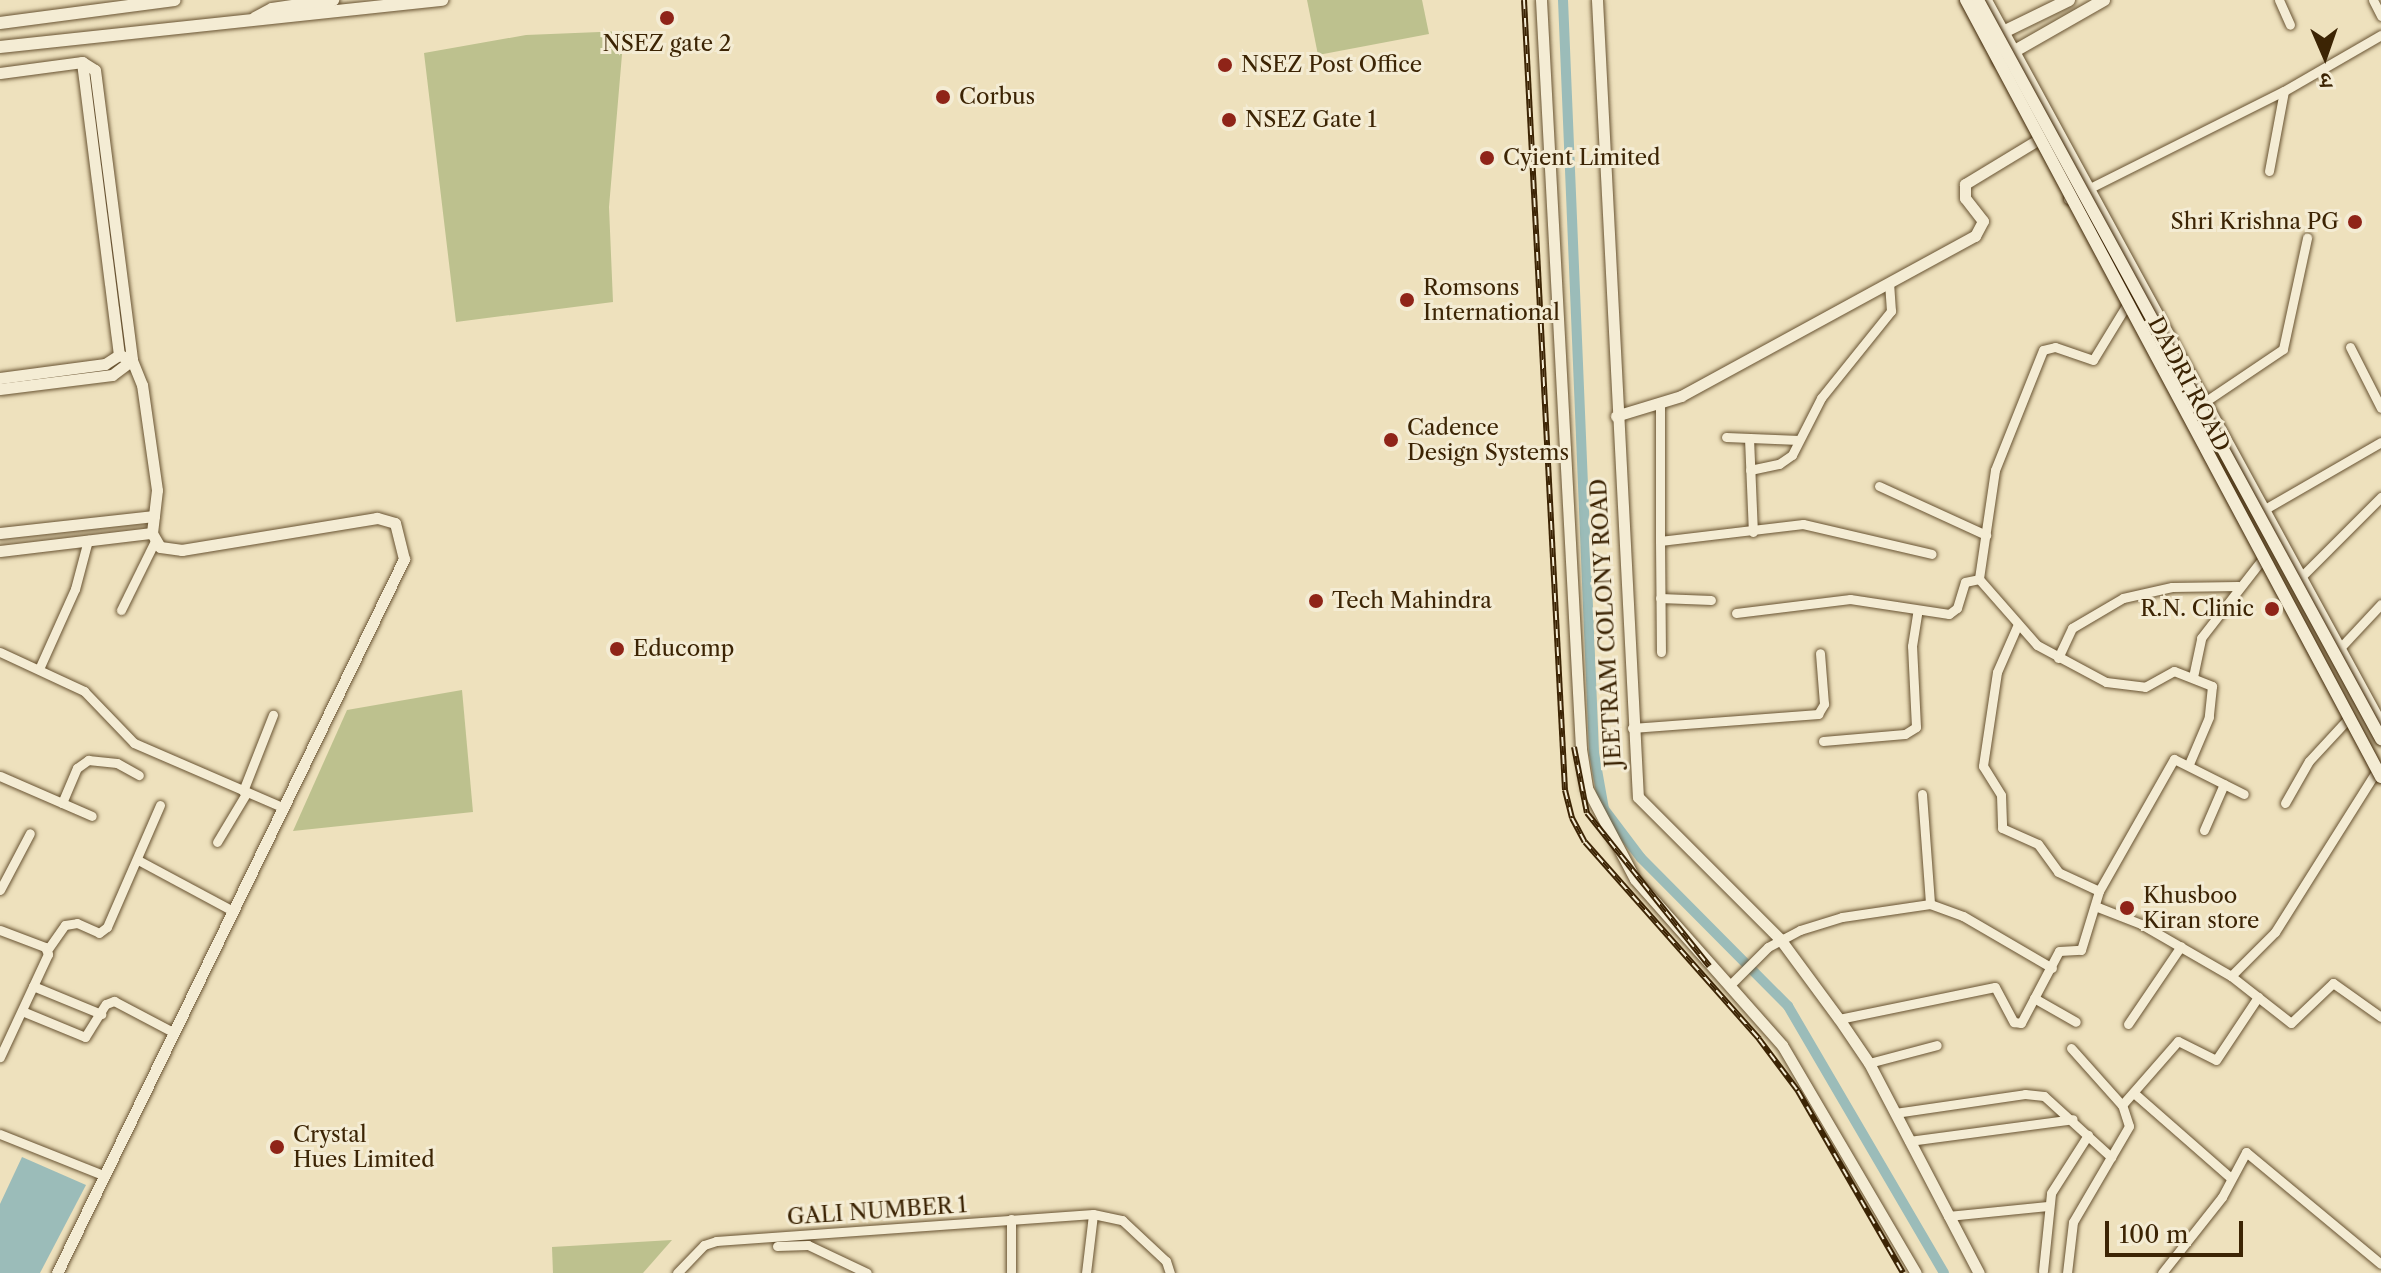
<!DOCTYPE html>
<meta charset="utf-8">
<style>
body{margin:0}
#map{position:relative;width:2381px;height:1273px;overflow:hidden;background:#eee1bd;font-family:"Libre Caslon Text","Noto Serif Devanagari",serif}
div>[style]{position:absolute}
.green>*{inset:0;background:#bdc18e}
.water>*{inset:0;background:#9bbcb9}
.canal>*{height:10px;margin:-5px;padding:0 5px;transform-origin:5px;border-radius:5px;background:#9bbcb9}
.roads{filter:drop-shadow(0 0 2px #685332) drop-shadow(0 0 2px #685332)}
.minor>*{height:9px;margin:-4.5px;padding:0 4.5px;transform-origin:4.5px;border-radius:4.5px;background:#f4ecd4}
.tertiary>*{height:11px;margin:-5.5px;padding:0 5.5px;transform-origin:5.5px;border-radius:5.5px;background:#f4ecd4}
.secondary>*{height:12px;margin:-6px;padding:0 6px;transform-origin:6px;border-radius:6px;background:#f4ecd4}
.rail>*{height:6px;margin-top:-3px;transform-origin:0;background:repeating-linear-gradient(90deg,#f4ecd4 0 9px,#3c2404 0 18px);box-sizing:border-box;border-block:2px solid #3c2404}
.bridges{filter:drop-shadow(0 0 2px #3c2404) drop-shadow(0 0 2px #3c2404)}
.secondary-bridge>*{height:12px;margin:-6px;padding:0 6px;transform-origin:6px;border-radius:6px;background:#f4ecd4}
.dots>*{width:22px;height:22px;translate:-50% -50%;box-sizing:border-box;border:4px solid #f4ecd4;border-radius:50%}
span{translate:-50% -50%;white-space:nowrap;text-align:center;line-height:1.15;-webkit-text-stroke:6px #f4ecd4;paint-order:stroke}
.poi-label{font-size:22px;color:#3c2404}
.left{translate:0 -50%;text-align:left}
.right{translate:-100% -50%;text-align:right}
.street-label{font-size:22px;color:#3c2404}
.north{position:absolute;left:2285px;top:16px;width:80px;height:80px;-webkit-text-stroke:6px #f4ecd4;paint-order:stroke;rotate:178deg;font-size:22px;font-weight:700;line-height:32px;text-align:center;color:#3c2404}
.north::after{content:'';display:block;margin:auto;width:28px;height:36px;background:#3c2404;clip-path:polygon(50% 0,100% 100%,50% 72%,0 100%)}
.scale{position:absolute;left:2105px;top:1221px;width:138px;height:36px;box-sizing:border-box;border:4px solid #3c2404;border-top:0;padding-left:10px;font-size:24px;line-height:28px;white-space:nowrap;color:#3c2404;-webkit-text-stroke:6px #f4ecd4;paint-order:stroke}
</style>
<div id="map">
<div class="green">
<div style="clip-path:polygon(1307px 0,1422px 0,1429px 34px,1318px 55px)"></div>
<div style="clip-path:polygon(624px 31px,609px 207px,613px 302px,456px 322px,424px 53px,526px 35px)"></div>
<div style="clip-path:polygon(462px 690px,473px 812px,293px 831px,347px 710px)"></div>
<div style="clip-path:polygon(672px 1240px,643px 1273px,553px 1273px,552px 1247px)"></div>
</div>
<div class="water">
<div style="clip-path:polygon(22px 1157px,86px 1185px,40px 1273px,0 1273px,0 1204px)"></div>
</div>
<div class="canal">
<div style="left:1563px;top:0;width:754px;rotate:87.64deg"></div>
<div style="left:1594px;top:753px;width:57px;rotate:79.9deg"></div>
<div style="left:1604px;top:809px;width:61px;rotate:52.9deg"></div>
<div style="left:1641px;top:858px;width:209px;rotate:45.2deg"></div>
<div style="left:1788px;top:1006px;width:309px;rotate:59.7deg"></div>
</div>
<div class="roads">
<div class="minor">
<div style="left:2279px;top:0;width:27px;rotate:66deg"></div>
<div style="left:2373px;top:0;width:18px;rotate:63deg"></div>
<div style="left:2269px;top:171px;width:81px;rotate:-79.4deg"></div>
<div style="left:2068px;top:199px;width:241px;rotate:-26.6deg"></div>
<div style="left:2284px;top:91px;width:112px;rotate:-30deg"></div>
<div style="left:2126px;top:306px;width:63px;rotate:121.4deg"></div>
<div style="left:2093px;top:360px;width:40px;rotate:-161.1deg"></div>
<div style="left:2055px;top:347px;width:12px;rotate:166deg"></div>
<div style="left:2043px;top:350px;width:129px;rotate:111.8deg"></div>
<div style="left:1995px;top:470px;width:110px;rotate:98.4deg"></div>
<div style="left:1979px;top:579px;width:88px;rotate:48.7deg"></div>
<div style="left:2037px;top:645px;width:78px;rotate:28.2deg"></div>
<div style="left:2106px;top:682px;width:39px;rotate:7deg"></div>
<div style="left:2145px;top:687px;width:33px;rotate:-29deg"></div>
<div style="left:2174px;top:671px;width:41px;rotate:21.5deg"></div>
<div style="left:2212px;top:686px;width:31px;rotate:96deg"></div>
<div style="left:2209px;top:717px;width:51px;rotate:113.1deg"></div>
<div style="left:2350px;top:347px;width:68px;rotate:63.1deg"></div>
<div style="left:2206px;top:401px;width:93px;rotate:-34deg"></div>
<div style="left:2283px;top:349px;width:114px;rotate:-77.8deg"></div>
<div style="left:1660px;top:402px;width:139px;rotate:90deg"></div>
<div style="left:1660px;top:541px;width:144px;rotate:-6.8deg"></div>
<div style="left:1803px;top:524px;width:132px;rotate:13.1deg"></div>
<div style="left:1726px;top:437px;width:73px;rotate:2.4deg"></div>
<div style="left:1749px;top:438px;width:94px;rotate:87.6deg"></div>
<div style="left:1750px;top:470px;width:30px;rotate:-12deg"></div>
<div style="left:1779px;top:464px;width:16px;rotate:-35deg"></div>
<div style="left:1792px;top:455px;width:64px;rotate:-63deg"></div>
<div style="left:1821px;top:398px;width:112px;rotate:-51.2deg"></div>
<div style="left:1891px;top:311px;width:28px;rotate:-94deg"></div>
<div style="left:1879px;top:486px;width:118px;rotate:24.6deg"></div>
<div style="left:2265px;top:509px;width:134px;rotate:-30deg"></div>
<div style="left:1660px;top:541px;width:111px;rotate:89.5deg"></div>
<div style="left:2302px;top:576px;width:112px;rotate:-45deg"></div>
<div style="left:1660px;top:598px;width:51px;rotate:2.2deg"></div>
<div style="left:121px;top:610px;width:75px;rotate:-63.8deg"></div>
<div style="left:1736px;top:613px;width:115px;rotate:-7deg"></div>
<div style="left:1850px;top:599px;width:100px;rotate:8.6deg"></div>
<div style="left:1949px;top:614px;width:10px;rotate:-37deg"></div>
<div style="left:1957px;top:608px;width:27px;rotate:-73deg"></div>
<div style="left:1965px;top:582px;width:14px;rotate:-12deg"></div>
<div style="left:2018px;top:624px;width:52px;rotate:113.6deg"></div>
<div style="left:1997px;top:672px;width:95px;rotate:98.5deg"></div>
<div style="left:1983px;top:766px;width:34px;rotate:58deg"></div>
<div style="left:2001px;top:795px;width:33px;rotate:88deg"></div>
<div style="left:2002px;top:828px;width:39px;rotate:24deg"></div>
<div style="left:2038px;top:844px;width:34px;rotate:54deg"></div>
<div style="left:2058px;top:872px;width:45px;rotate:24.9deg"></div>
<div style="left:2099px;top:891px;width:152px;rotate:-60.4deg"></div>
<div style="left:2174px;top:759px;width:78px;rotate:26.6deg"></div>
<div style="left:2340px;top:648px;width:60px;rotate:-47deg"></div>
<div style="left:0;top:652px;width:93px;rotate:24.9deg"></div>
<div style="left:84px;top:691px;width:72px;rotate:46.1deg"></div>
<div style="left:134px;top:743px;width:161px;rotate:23.4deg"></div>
<div style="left:2058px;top:658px;width:33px;rotate:-65deg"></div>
<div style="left:2072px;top:628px;width:59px;rotate:-30.5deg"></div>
<div style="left:2123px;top:598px;width:50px;rotate:-12.7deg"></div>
<div style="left:2172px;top:587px;width:66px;rotate:-0.9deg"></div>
<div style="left:39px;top:669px;width:88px;rotate:-65.8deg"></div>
<div style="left:75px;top:589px;width:51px;rotate:-75.1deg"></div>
<div style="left:2193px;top:677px;width:40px;rotate:-78deg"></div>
<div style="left:2201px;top:638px;width:96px;rotate:-52.2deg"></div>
<div style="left:1632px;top:728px;width:187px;rotate:-4.3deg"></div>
<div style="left:1818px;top:714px;width:12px;rotate:-59deg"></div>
<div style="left:1824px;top:704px;width:51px;rotate:-94.5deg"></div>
<div style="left:1823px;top:741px;width:82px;rotate:-4.9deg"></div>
<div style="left:1905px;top:734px;width:13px;rotate:-32deg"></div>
<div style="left:1916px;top:727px;width:81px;rotate:-92.8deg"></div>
<div style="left:1912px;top:646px;width:36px;rotate:-81deg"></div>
<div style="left:0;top:776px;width:100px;rotate:23.5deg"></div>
<div style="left:243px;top:791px;width:82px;rotate:-68.5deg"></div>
<div style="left:1922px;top:794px;width:110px;rotate:85.8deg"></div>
<div style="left:1930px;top:904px;width:35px;rotate:20deg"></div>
<div style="left:1963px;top:916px;width:103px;rotate:30.3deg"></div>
<div style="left:62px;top:803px;width:38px;rotate:-67deg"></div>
<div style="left:77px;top:768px;width:14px;rotate:-36deg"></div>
<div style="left:88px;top:760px;width:29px;rotate:6deg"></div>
<div style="left:117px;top:763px;width:25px;rotate:29deg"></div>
<div style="left:2285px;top:803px;width:48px;rotate:-60.3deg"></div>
<div style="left:2309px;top:761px;width:56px;rotate:-47.2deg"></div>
<div style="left:2204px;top:830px;width:50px;rotate:-66.5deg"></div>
<div style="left:217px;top:842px;width:58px;rotate:-59deg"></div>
<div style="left:138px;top:860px;width:108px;rotate:28.2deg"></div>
<div style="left:0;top:890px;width:64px;rotate:-62.2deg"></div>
<div style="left:2095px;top:906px;width:49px;rotate:21.4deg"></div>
<div style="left:2141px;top:924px;width:104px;rotate:30deg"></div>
<div style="left:2231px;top:976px;width:76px;rotate:38.1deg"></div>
<div style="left:2291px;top:1023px;width:58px;rotate:-43.6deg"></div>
<div style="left:2333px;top:983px;width:59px;rotate:35.3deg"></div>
<div style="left:0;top:930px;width:48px;rotate:20.7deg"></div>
<div style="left:45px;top:947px;width:8px;rotate:67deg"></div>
<div style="left:48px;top:954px;width:114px;rotate:115deg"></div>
<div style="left:48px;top:949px;width:29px;rotate:-55deg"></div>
<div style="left:65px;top:925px;width:12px;rotate:-9deg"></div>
<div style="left:77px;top:923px;width:24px;rotate:24deg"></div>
<div style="left:99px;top:933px;width:10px;rotate:-37deg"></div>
<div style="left:107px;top:927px;width:133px;rotate:-66.5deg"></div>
<div style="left:2231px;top:976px;width:62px;rotate:-45deg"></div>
<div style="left:2275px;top:932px;width:186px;rotate:-57.8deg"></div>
<div style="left:1731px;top:984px;width:52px;rotate:-45deg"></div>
<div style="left:1768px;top:947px;width:36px;rotate:-28deg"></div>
<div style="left:1800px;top:930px;width:44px;rotate:-17.2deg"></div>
<div style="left:1842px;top:917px;width:89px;rotate:-8.4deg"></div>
<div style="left:33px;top:986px;width:74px;rotate:22.4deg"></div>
<div style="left:2034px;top:998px;width:48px;rotate:29.7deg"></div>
<div style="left:22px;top:1011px;width:68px;rotate:22.4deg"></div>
<div style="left:85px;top:1037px;width:39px;rotate:-58deg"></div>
<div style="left:106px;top:1004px;width:9px;rotate:-21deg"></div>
<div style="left:114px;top:1001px;width:67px;rotate:27.7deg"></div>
<div style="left:1839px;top:1019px;width:159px;rotate:-11.6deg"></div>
<div style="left:1995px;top:987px;width:40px;rotate:62deg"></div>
<div style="left:2014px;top:1022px;width:7px;rotate:8deg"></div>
<div style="left:2021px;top:1023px;width:81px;rotate:-62.2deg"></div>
<div style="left:2059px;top:951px;width:22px;rotate:-3deg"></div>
<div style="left:2081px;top:950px;width:62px;rotate:-73deg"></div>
<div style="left:2128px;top:1024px;width:94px;rotate:-55.8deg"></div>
<div style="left:2071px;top:1048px;width:76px;rotate:48.2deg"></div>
<div style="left:1869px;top:1063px;width:70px;rotate:-14.8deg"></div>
<div style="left:2135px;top:1094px;width:128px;rotate:41.2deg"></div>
<div style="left:1895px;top:1113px;width:131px;rotate:-8.3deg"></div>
<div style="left:2025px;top:1094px;width:19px;rotate:6deg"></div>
<div style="left:2044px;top:1096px;width:91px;rotate:42.3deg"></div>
<div style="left:0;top:1134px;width:111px;rotate:21.7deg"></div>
<div style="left:1909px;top:1141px;width:165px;rotate:-7.6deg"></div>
<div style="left:1948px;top:1216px;width:100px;rotate:-5.7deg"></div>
<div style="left:777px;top:1246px;width:31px;rotate:-2deg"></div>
<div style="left:808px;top:1245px;width:65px;rotate:25.4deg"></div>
<div style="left:2043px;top:1271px;width:78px;rotate:-84.1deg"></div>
<div style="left:2051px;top:1193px;width:69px;rotate:-57.5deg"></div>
<div style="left:677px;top:1273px;width:39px;rotate:-46deg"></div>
<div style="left:704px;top:1245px;width:13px;rotate:-18deg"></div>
<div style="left:716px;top:1241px;width:378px;rotate:-4.1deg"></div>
<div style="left:1093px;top:1214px;width:30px;rotate:12deg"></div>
<div style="left:1122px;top:1220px;width:60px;rotate:43deg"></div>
<div style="left:1166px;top:1261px;width:13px;rotate:72deg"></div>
<div style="left:1011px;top:1273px;width:54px;rotate:-90deg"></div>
<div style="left:1086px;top:1273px;width:59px;rotate:-83.2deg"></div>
<div style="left:2067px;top:1273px;width:51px;rotate:-83.3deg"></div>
<div style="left:2073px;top:1222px;width:111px;rotate:-59.7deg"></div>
<div style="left:2129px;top:1126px;width:22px;rotate:-108deg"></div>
<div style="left:2122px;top:1105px;width:85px;rotate:-48.8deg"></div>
<div style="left:2178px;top:1041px;width:42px;rotate:26.6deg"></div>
<div style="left:2216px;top:1060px;width:76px;rotate:-56.3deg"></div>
<div style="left:2162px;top:1273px;width:97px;rotate:-51.7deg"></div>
<div style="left:2222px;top:1197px;width:51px;rotate:-61.9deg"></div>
<div style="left:2246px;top:1152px;width:175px;rotate:39.7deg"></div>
</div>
<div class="tertiary">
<div style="left:1541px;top:0;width:750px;rotate:86.94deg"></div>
<div style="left:1581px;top:749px;width:39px;rotate:81deg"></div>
<div style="left:1587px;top:788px;width:103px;rotate:62.2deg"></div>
<div style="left:1635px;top:879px;width:222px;rotate:48.5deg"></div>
<div style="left:1782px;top:1045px;width:264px;rotate:59.6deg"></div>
<div style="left:1597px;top:0;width:798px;rotate:87.06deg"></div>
<div style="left:1638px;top:797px;width:201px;rotate:45deg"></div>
<div style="left:1780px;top:939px;width:99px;rotate:53.6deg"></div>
<div style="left:1839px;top:1019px;width:53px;rotate:55.7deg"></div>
<div style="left:1869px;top:1063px;width:237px;rotate:62.4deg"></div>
<div style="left:1986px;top:0;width:825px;rotate:61.38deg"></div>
<div style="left:0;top:73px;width:83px;rotate:-7.6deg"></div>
<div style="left:82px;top:62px;width:15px;rotate:32deg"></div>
<div style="left:95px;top:70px;width:292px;rotate:82.7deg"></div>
<div style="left:132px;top:360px;width:25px;rotate:143deg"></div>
<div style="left:112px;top:375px;width:113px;rotate:172.9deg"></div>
<div style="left:0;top:378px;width:106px;rotate:-7.6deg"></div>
<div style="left:105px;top:364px;width:17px;rotate:-33deg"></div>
<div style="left:119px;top:355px;width:295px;rotate:-97.2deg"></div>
<div style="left:1616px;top:416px;width:68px;rotate:-17.1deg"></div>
<div style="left:1681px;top:396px;width:335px;rotate:-28.6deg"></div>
<div style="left:1975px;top:236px;width:17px;rotate:-62deg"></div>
<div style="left:1983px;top:221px;width:29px;rotate:-128deg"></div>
<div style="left:1965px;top:198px;width:14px;rotate:-90deg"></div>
<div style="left:1965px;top:184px;width:83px;rotate:-31.2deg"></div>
<div style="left:0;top:533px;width:155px;rotate:-6.3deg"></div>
<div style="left:0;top:551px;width:153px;rotate:-6.8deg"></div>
<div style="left:57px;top:1273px;width:794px;rotate:-64.08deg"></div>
<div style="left:404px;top:559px;width:37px;rotate:-104deg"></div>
<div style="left:395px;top:523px;width:19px;rotate:-164deg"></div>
<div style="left:377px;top:518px;width:198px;rotate:170.7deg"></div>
<div style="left:182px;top:550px;width:22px;rotate:-172deg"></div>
<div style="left:160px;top:547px;width:16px;rotate:-120deg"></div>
<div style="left:152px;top:533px;width:43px;rotate:-83.4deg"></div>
<div style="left:157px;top:490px;width:106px;rotate:-98.1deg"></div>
<div style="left:142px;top:385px;width:27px;rotate:-112deg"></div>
<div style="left:132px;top:360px;width:14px;rotate:-159deg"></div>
</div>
<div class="secondary">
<div style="left:255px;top:18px;width:19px;rotate:-28deg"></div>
<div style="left:272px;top:9px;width:62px;rotate:-8.4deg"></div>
<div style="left:0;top:23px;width:176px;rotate:-7.5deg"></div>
<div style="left:1989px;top:39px;width:89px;rotate:-26deg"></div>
<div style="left:0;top:47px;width:445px;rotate:-6.1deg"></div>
<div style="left:1999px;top:60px;width:121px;rotate:-29.7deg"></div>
</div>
</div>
<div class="rail">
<div style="left:1524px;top:0;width:791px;rotate:87.03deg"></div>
<div style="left:1565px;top:790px;width:29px;rotate:76deg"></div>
<div style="left:1572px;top:818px;width:27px;rotate:62deg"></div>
<div style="left:1585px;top:842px;width:263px;rotate:48.5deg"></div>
<div style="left:1759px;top:1039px;width:65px;rotate:53.1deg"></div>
<div style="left:1798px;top:1091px;width:210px;rotate:60deg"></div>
<div style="left:1574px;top:747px;width:67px;rotate:78.9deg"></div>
<div style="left:1587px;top:813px;width:196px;rotate:51.4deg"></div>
</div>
<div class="bridges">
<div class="secondary-bridge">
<div style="left:1966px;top:0;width:881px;rotate:61.89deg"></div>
<div style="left:1978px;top:0;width:842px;rotate:61.39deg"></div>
</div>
</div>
<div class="dots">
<div style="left:667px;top:18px;background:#8f2418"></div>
<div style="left:1225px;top:65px;background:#8f2418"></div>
<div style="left:943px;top:97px;background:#8f2418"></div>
<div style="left:1229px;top:120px;background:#8f2418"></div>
<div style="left:1487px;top:158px;background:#8f2418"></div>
<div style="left:2355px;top:222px;background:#8f2418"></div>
<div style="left:1407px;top:300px;background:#8f2418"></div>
<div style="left:1391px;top:440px;background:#8f2418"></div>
<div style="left:1316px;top:601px;background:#8f2418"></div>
<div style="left:2272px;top:609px;background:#8f2418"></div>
<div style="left:617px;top:649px;background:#8f2418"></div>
<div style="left:2127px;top:908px;background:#8f2418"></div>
<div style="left:277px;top:1147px;background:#8f2418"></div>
</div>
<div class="poi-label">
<span style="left:667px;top:44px">NSEZ gate 2</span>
<span class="left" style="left:1241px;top:65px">NSEZ Post Office</span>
<span class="left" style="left:959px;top:97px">Corbus</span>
<span class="left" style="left:1245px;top:120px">NSEZ Gate 1</span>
<span class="left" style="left:1503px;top:158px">Cyient Limited</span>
<span class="right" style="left:2339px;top:222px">Shri Krishna PG</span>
<span class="left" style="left:1423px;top:300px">Romsons<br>International</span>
<span class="left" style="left:1407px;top:440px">Cadence<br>Design Systems</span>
<span class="left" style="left:1332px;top:601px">Tech Mahindra</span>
<span class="right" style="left:2254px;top:609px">R.N. Clinic</span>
<span class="left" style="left:633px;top:649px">Educomp</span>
<span class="left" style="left:2143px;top:908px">Khusboo<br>Kiran store</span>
<span class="left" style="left:293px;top:1147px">Crystal<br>Hues Limited</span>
</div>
<div class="street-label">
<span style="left:2189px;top:384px;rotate:62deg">DADRI ROAD</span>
<span style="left:1606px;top:623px;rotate:-93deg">JEETRAM COLONY ROAD</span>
<span style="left:877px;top:1211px;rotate:-4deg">GALI NUMBER 1</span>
</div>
<div class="north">उ</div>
<div class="scale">100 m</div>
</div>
